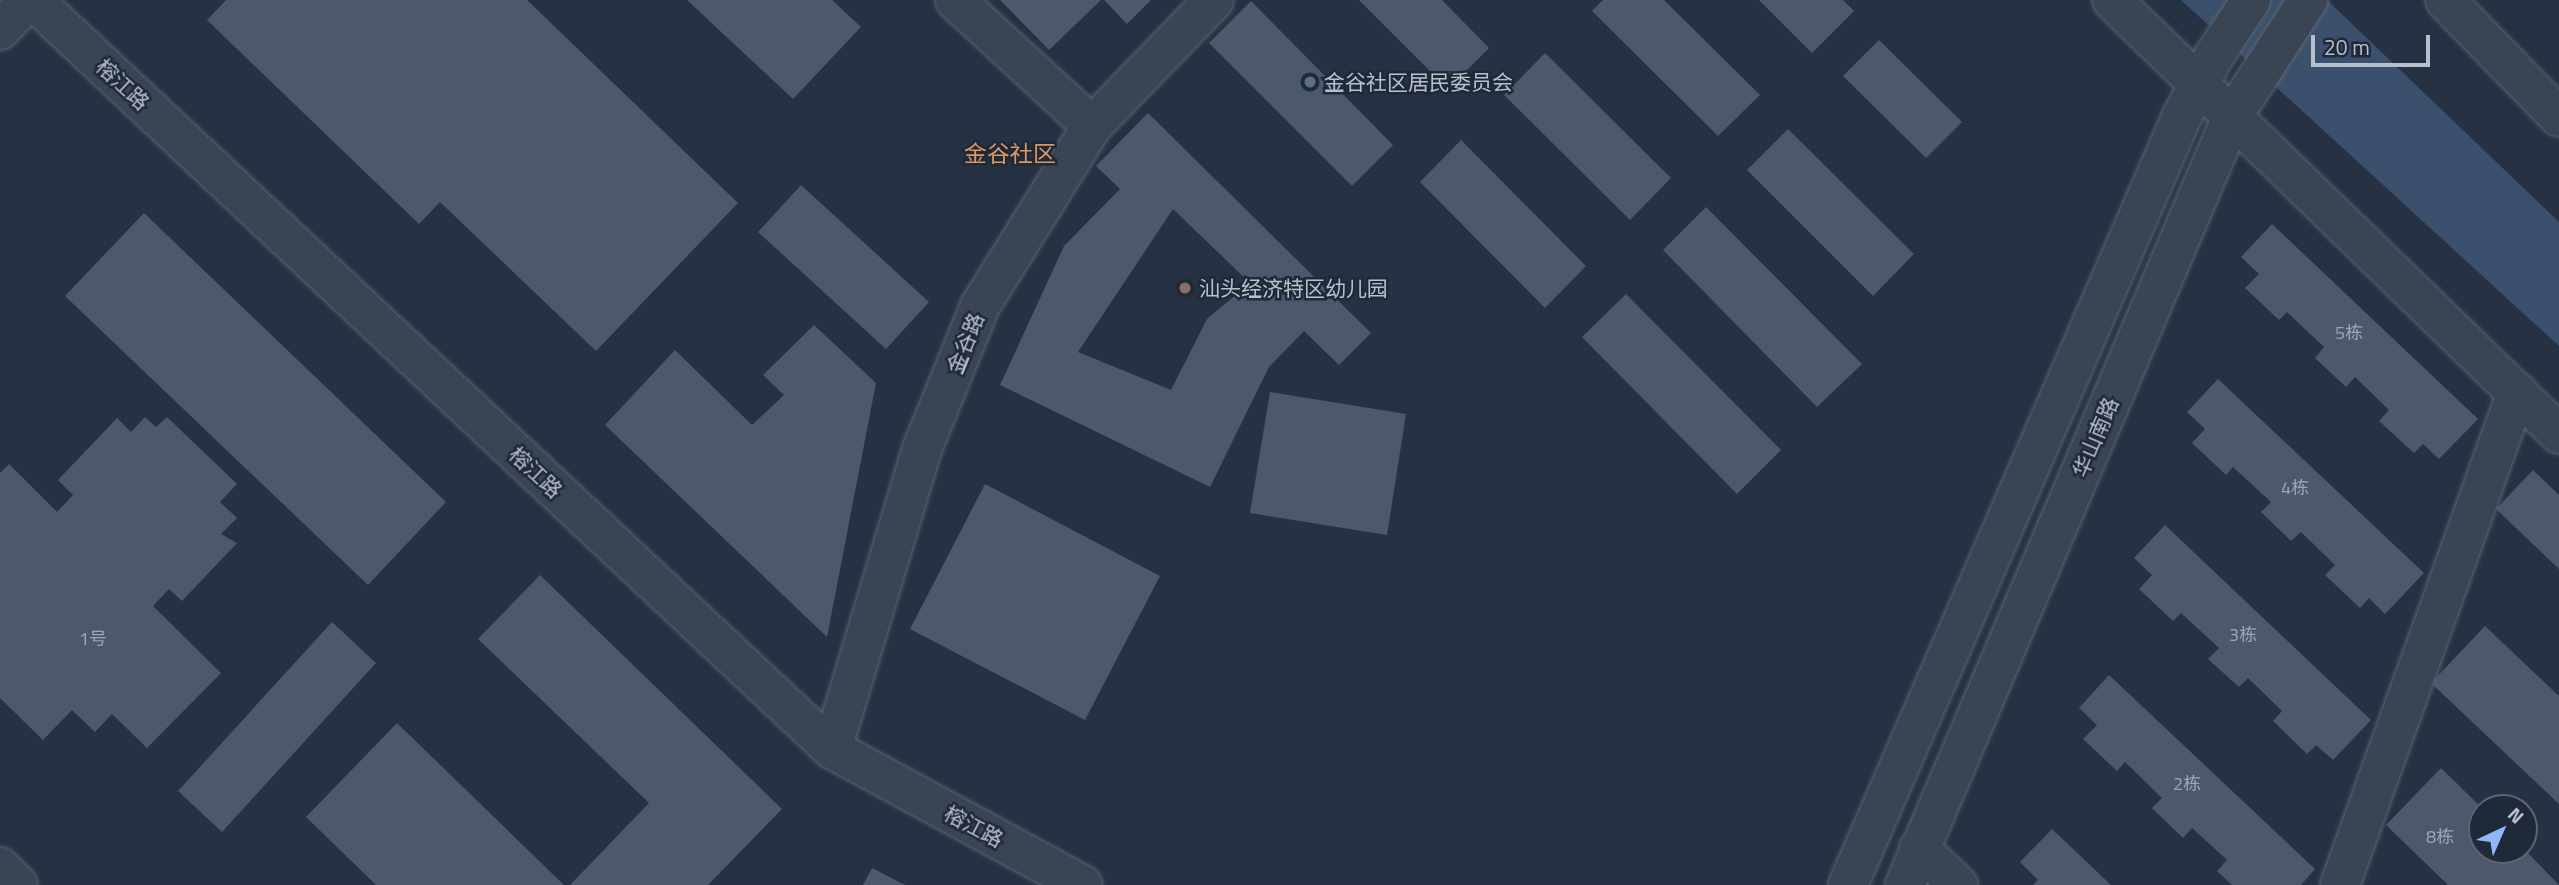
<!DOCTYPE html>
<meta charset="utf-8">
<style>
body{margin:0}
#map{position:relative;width:2559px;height:885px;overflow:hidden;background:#263243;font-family:"Titillium Web","Noto Sans SC",sans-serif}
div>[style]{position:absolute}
.water>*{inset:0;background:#3b506c}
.building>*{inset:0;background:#4c596c}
.roads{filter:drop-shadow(0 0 2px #596270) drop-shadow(0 0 2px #596270)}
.minor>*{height:38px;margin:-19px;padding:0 19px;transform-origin:19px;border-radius:19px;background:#3a4453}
.dots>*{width:19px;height:19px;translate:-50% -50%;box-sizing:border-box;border:4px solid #1f2938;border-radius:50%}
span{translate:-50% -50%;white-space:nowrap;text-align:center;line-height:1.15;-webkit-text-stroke:5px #1f2938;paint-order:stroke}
.number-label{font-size:18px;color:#9da6b4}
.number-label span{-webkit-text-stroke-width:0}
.poi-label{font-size:21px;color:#b8c0cc}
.left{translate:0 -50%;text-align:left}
.street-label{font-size:21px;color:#b8c0cc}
.neighbourhood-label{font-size:23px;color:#d99866}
.north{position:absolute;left:2468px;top:794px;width:70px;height:70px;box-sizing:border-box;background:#1f2938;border:2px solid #5c6573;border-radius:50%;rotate:44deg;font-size:19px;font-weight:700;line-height:28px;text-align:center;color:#b8c0cc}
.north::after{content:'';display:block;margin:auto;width:24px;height:32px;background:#8eb8fb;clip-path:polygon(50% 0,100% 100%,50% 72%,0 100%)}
.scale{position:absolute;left:2311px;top:35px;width:119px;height:32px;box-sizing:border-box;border:4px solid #b8c0cc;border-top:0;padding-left:9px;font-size:21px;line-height:24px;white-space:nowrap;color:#b8c0cc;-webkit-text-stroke:5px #1f2938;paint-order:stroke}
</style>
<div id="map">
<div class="water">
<div style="clip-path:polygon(2181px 0,2327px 0,2559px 222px,2559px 346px)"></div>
</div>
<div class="building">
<div style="clip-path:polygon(226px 0,527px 0,738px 203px,596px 351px,440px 202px,419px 224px,207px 20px)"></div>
<div style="clip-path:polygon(687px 0,832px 0,861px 27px,793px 99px)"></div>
<div style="clip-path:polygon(1000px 0,1101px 0,1049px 50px)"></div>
<div style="clip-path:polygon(1104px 0,1151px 0,1127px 24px)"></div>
<div style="clip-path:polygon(1359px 0,1442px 0,1489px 48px,1448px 89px)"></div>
<div style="clip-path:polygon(1603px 0,1664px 0,1760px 95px,1718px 136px,1592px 11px)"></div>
<div style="clip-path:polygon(1759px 0,1843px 0,1854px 11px,1812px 53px)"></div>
<div style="clip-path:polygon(1251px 1px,1393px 145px,1352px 186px,1209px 43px)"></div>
<div style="clip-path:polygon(1879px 40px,1962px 122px,1926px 158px,1843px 76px)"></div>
<div style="clip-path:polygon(1545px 53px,1671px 178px,1630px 220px,1504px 95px)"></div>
<div style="clip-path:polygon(evenodd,1148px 113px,1371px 333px,1339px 365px,1304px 331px,1269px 367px,1210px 487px,1000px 385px,1064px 246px,1120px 189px,1096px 166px,1148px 113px,1173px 209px,1250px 283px,1207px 319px,1171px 390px,1078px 352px,1173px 209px)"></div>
<div style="clip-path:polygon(1788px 129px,1914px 254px,1873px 296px,1747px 170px)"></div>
<div style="clip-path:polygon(1461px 140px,1586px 266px,1545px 308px,1420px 182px)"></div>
<div style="clip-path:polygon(801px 185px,929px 302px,886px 349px,758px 232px)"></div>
<div style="clip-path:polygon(1706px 207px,1862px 364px,1817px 407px,1663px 250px)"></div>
<div style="clip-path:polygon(144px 213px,446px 502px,368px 585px,65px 296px)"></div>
<div style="clip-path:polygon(2272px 224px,2478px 419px,2439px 459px,2423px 444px,2414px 453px,2379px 421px,2389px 410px,2355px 377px,2346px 387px,2315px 358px,2324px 347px,2287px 312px,2279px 320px,2245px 288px,2259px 274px,2241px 257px)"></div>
<div style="clip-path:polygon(1626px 294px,1781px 450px,1737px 494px,1582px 337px)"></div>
<div style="clip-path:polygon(814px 325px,876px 383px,827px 637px,605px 425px,675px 350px,752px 425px,784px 395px,763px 375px)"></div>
<div style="clip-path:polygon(2218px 379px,2424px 573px,2385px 614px,2369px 598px,2360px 608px,2325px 575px,2335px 565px,2301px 532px,2291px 541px,2261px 512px,2271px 502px,2233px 467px,2226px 475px,2192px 443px,2205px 429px,2187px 412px)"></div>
<div style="clip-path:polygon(1270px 392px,1406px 414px,1387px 535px,1250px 513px)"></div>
<div style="clip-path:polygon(145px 417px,156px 427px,167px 417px,237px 484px,220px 502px,237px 518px,221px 534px,237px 543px,182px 601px,169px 589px,153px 606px,221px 673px,147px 748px,112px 714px,95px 732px,72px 710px,43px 740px,0 698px,0 473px,9px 464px,57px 512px,73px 495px,58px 480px,117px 418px,131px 432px)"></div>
<div style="clip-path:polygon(2533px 470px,2559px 495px,2559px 569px,2496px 509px)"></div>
<div style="clip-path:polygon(985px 484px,1160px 576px,1085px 720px,910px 629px)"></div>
<div style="clip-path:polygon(2165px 525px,2371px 720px,2333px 760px,2316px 745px,2307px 754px,2273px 721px,2282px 711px,2248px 678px,2239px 687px,2208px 659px,2219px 648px,2181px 613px,2173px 621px,2139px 589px,2152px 575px,2134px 558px)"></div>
<div style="clip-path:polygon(540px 575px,782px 809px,708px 885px,570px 885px,649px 803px,478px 639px)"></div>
<div style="clip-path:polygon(332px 622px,376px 663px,222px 832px,178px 791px)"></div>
<div style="clip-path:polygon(2485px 626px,2559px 696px,2559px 804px,2431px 683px)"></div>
<div style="clip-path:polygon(2109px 675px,2315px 869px,2301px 885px,2232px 885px,2217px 871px,2227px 860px,2192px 828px,2183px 838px,2152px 808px,2162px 798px,2125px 762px,2117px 771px,2083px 739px,2097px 725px,2079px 708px)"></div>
<div style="clip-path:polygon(397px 723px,564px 885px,376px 885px,306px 817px)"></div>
<div style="clip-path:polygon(2441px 768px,2482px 808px,2482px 850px,2525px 850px,2559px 885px,2448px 885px,2386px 825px)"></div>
<div style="clip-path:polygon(2052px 829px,2111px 885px,2033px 885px,2038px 880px,2020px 862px)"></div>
<div style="clip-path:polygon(872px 868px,905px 885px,863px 885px)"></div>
</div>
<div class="roads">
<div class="minor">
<div style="left:33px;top:0;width:1095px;rotate:43.15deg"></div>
<div style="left:832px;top:749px;width:285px;rotate:28.5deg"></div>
<div style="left:955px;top:0;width:186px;rotate:42.6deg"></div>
<div style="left:2112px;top:0;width:623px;rotate:44.15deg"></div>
<div style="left:2445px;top:0;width:163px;rotate:45.7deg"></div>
<div style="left:0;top:30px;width:42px;rotate:-46deg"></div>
<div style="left:832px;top:749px;width:313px;rotate:-73.3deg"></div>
<div style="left:922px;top:449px;width:154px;rotate:-67.9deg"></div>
<div style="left:980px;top:306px;width:212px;rotate:-58.1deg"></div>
<div style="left:1092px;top:126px;width:175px;rotate:-45.9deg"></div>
<div style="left:1919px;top:848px;width:54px;rotate:43.5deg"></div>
<div style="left:0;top:867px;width:25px;rotate:45deg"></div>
<div style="left:1848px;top:885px;width:841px;rotate:-66.52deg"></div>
<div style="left:2183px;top:114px;width:66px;rotate:-61.9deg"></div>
<div style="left:2214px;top:56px;width:67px;rotate:-56.5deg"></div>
<div style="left:1905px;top:885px;width:835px;rotate:-66.94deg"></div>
<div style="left:2232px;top:117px;width:140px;rotate:-57deg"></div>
<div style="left:2340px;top:885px;width:524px;rotate:-70.25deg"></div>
</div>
</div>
<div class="dots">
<div style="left:1310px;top:82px;background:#5c6f8a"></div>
<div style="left:1185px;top:288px;background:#8d6e63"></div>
</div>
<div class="number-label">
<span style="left:2349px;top:333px">5栋</span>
<span style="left:2295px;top:488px">4栋</span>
<span style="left:2243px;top:635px">3栋</span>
<span style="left:93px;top:639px">1号</span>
<span style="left:2187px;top:784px">2栋</span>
<span style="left:2440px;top:837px">8栋</span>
</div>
<div class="poi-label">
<span class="left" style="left:1324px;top:82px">金谷社区居民委员会</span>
<span class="left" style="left:1199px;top:288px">汕头经济特区幼儿园</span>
</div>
<div class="street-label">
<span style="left:123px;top:84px;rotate:43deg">榕江路</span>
<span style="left:965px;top:343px;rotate:-68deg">金谷路</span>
<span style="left:2095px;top:437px;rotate:-67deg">华山南路</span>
<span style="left:536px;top:472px;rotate:43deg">榕江路</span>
<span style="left:974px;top:826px;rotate:28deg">榕江路</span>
</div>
<div class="neighbourhood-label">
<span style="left:1010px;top:154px">金谷社区</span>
</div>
<div class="north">N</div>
<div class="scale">20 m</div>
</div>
